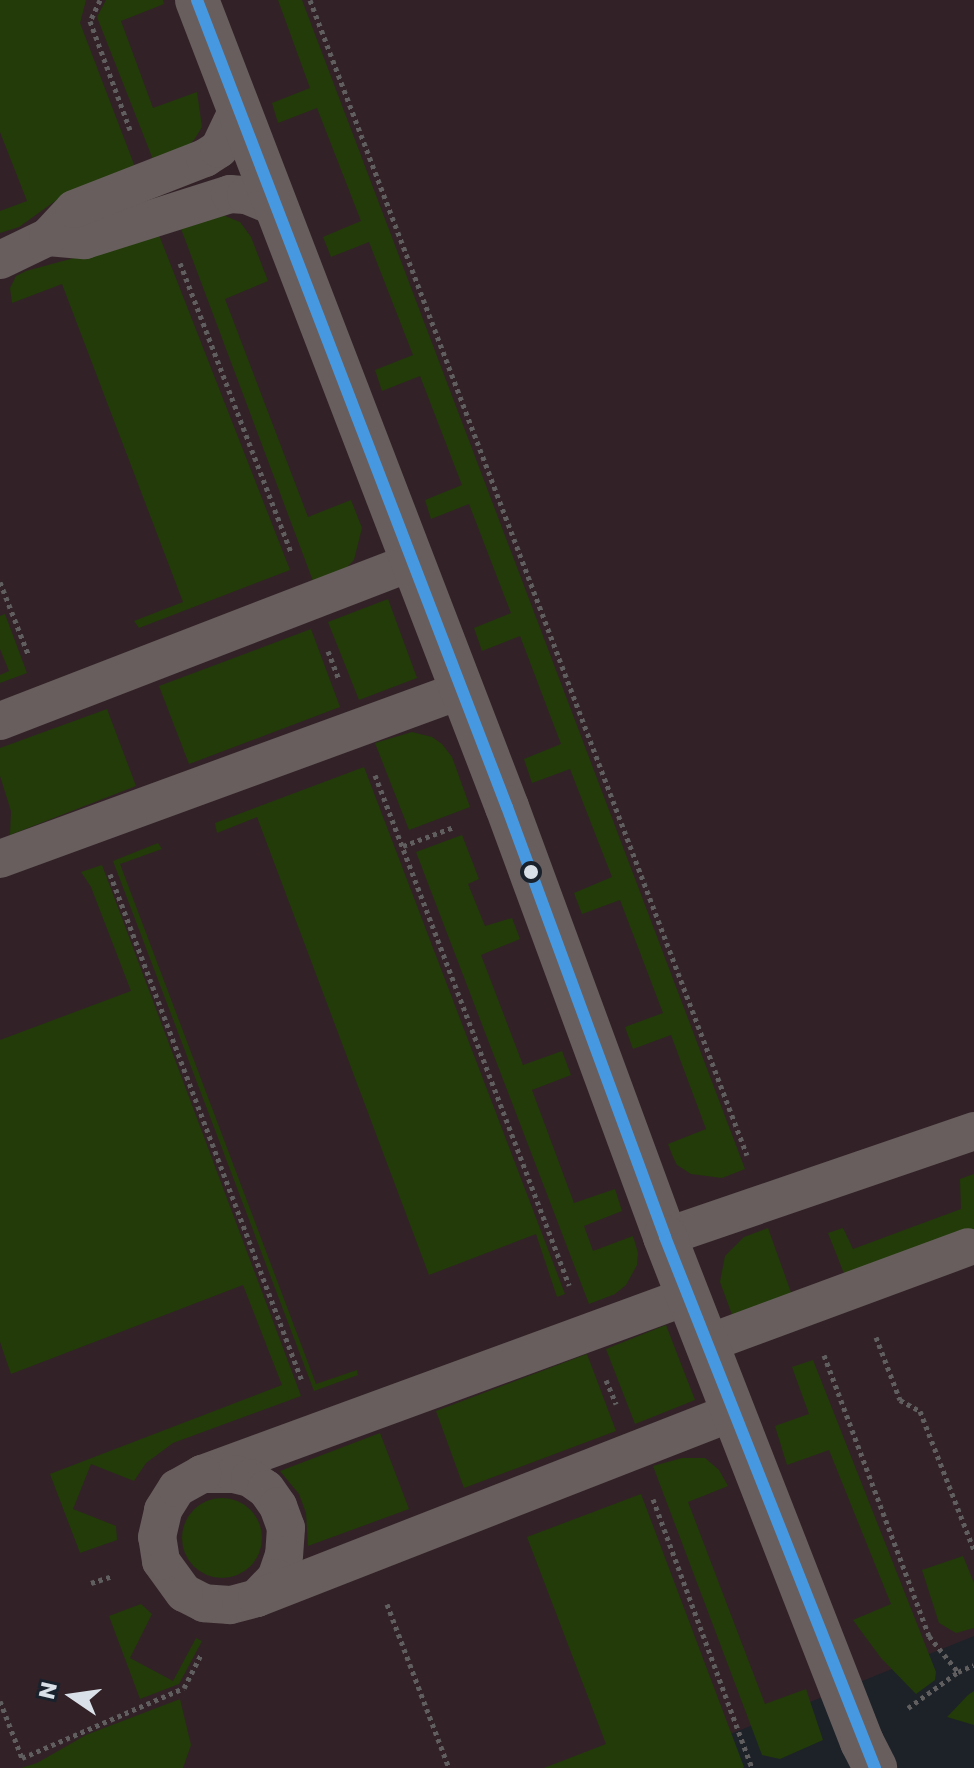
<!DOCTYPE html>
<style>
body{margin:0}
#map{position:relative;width:974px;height:1768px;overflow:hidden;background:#1d2228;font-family:Poppins,sans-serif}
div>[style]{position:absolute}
.commercial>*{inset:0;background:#322227}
.green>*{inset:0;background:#223b09}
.round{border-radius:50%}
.path>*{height:5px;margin-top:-2.5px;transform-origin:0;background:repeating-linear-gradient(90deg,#605e5f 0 4px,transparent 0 8px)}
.lane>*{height:38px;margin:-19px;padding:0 19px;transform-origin:19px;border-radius:19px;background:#685e5e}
.street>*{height:44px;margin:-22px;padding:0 22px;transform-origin:22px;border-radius:22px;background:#685e5e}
.bus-1>*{height:12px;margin:-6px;padding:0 6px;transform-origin:6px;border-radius:6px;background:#4699e1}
.dots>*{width:22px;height:22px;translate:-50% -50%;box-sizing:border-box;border:4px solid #19222c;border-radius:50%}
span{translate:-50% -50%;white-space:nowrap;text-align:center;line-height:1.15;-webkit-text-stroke:7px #19222c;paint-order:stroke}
.north{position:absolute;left:32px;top:1656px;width:80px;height:80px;-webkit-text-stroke:6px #19222c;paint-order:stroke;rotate:283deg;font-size:22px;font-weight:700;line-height:32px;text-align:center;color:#dae0e7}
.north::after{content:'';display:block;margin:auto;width:28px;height:36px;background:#dae0e7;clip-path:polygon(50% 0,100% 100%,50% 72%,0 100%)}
</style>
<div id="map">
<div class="commercial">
<div style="clip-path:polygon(0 0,974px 0,974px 1636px,646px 1768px,0 1768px)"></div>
</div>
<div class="green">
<div style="clip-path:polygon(0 0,86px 0,80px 23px,135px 167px,58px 199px,19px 227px,0 233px,0 211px,27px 201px,0 132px)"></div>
<div style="clip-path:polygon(106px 0,163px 0,164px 4px,121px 21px,153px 108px,197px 92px,202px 127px,194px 140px,182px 151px,154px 162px,97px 17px)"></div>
<div style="clip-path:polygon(278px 0,302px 0,745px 1169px,722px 1178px,691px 1174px,677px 1165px,673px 1157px,668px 1144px,706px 1129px,671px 1035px,633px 1049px,625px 1027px,663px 1013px,620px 900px,582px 914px,574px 893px,612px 877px,570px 769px,532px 783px,524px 759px,561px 744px,520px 636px,482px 651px,474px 628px,511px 613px,469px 504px,431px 519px,425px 500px,462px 485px,420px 376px,382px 391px,375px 370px,413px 355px,369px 242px,331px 257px,323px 237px,361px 221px,317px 108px,278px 123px,272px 103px,310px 88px)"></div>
<div style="clip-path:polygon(220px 214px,240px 222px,251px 237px,268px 281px,225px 299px,308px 517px,351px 500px,362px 528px,354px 560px,345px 569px,313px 581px,180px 226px)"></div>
<div style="clip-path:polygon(159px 235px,290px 570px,139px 628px,134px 621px,183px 602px,62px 284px,12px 303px,10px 288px,16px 276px,26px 271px)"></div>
<div style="clip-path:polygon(388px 599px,417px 678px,359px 700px,328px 622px)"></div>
<div style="clip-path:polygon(5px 614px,27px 673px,0 683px,0 675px,9px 671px,0 649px,0 616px)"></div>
<div style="clip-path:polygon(311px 629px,340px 707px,189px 764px,159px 686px)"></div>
<div style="clip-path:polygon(107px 709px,136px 786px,10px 835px,11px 811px,0 776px,0 748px)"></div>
<div style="clip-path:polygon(412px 732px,432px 737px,442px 744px,452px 757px,470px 807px,409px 830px,375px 743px)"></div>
<div style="clip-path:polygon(364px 767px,565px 1294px,557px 1297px,536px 1234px,429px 1275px,257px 817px,217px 833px,215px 823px)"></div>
<div style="clip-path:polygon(462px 835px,479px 879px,468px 884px,485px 926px,512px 918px,520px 939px,481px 955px,523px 1065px,562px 1051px,571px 1075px,532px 1090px,574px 1203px,615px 1189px,622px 1211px,584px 1226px,593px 1251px,633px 1236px,638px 1253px,637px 1265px,626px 1285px,615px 1294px,589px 1304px,416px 852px)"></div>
<div style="clip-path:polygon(158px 843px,162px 849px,120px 864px,316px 1384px,357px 1370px,358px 1375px,314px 1391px,113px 861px)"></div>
<div style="clip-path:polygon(102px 865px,301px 1396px,173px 1443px,146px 1463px,134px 1481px,91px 1464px,73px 1509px,116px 1526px,117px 1540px,80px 1553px,50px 1474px,282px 1385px,243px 1285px,11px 1374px,0 1342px,0 1040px,131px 991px,91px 887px,81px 872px)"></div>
<div style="clip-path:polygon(974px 1174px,974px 1238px,845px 1276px,828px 1233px,843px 1228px,853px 1249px,961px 1209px,960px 1179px)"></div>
<div style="clip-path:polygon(768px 1228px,793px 1298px,734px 1320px,720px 1282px,725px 1256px,744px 1237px)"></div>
<div style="clip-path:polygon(666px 1325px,695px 1400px,635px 1424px,606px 1349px)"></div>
<div style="clip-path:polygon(587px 1354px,616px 1431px,464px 1488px,436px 1411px)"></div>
<div style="clip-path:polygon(813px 1360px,936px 1672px,935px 1680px,916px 1694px,881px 1658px,853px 1620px,891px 1604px,829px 1450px,787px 1465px,775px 1426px,809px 1414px,792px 1367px)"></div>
<div style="clip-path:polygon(380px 1433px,409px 1509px,308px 1546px,306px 1513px,299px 1494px,280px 1471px)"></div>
<div style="clip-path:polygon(682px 1458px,705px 1458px,719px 1470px,728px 1486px,688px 1502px,765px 1704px,806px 1689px,823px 1740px,780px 1759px,762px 1755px,653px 1466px)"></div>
<div style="clip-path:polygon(641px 1494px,744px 1767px,743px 1768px,544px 1768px,606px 1744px,527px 1537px)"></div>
<div class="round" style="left:182px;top:1498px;width:80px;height:80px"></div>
<div style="clip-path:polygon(963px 1556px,974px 1583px,974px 1628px,956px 1633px,939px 1623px,922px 1570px)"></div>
<div style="clip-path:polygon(141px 1604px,152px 1614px,130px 1658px,173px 1681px,196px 1638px,202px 1641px,179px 1684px,140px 1699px,109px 1616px)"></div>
<div style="clip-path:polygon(974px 1691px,974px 1725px,947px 1717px,968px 1695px)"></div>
<div style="clip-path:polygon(180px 1699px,191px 1745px,183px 1768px,21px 1768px,37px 1763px,86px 1735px)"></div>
</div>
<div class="path">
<div style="left:100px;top:0;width:23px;rotate:115deg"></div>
<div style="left:90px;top:21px;width:116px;rotate:69.8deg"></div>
<div style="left:310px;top:0;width:1235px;rotate:69.28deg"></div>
<div style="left:180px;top:263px;width:310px;rotate:69deg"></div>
<div style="left:0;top:582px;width:77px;rotate:68.7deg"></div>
<div style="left:328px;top:651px;width:30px;rotate:69deg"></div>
<div style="left:375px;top:775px;width:546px;rotate:69.17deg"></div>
<div style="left:403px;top:846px;width:54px;rotate:-20.4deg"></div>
<div style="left:110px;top:874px;width:542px;rotate:69.26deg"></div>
<div style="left:876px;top:1337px;width:67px;rotate:69.1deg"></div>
<div style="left:900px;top:1400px;width:23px;rotate:29deg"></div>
<div style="left:920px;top:1411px;width:149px;rotate:68.8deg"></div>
<div style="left:824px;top:1355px;width:300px;rotate:69.5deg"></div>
<div style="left:929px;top:1636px;width:46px;rotate:51.1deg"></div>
<div style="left:606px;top:1380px;width:26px;rotate:67deg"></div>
<div style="left:653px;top:1499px;width:287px;rotate:69.8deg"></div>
<div style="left:91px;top:1583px;width:23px;rotate:-18deg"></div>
<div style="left:387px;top:1604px;width:175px;rotate:69.3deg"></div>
<div style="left:0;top:1701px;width:61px;rotate:68.9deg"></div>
<div style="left:22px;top:1758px;width:176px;rotate:-23.4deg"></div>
<div style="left:184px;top:1688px;width:38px;rotate:-63deg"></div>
<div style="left:908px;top:1708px;width:62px;rotate:-35.8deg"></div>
<div style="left:958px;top:1672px;width:17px;rotate:-24deg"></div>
</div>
<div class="lane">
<div style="left:48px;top:237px;width:37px;rotate:5deg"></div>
<div style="left:85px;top:240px;width:152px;rotate:-17.6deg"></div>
<div style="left:230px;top:194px;width:16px;rotate:4deg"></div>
<div style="left:246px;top:195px;width:32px;rotate:22deg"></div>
<div style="left:0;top:260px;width:53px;rotate:-25.6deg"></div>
<div style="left:48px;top:237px;width:38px;rotate:-47deg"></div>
<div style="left:74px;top:209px;width:141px;rotate:-21.3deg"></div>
<div style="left:205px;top:158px;width:17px;rotate:-33deg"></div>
<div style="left:219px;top:149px;width:47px;rotate:-64.5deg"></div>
<div style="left:0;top:721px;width:442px;rotate:-21.1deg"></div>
<div style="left:0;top:859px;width:491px;rotate:-20.1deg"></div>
<div style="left:665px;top:1237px;width:327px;rotate:-18.9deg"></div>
<div style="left:706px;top:1344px;width:279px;rotate:-20.3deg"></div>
<div style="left:202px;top:1474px;width:518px;rotate:-20.12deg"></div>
<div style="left:202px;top:1474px;width:32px"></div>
<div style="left:234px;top:1474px;width:16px;rotate:14deg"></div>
<div style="left:250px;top:1478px;width:19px;rotate:35deg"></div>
<div style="left:266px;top:1489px;width:21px;rotate:55deg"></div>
<div style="left:278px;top:1506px;width:23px;rotate:70deg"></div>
<div style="left:286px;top:1528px;width:27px;rotate:94deg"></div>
<div style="left:284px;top:1555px;width:24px;rotate:109deg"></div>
<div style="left:276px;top:1578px;width:28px;rotate:134deg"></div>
<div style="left:257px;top:1598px;width:28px;rotate:165deg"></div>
<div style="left:230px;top:1605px;width:26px;rotate:-176deg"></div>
<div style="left:204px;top:1603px;width:22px;rotate:-153deg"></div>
<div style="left:184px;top:1593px;width:39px;rotate:-126deg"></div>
<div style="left:161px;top:1561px;width:24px;rotate:-99deg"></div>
<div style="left:157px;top:1537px;width:28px;rotate:-77deg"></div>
<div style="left:163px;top:1510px;width:26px;rotate:-58deg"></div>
<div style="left:177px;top:1488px;width:29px;rotate:-29deg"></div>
<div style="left:257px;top:1598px;width:511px;rotate:-21.34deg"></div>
</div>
<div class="street">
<div style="left:197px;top:0;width:864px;rotate:68.99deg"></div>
<div style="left:507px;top:807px;width:458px;rotate:69.8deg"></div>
<div style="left:665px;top:1237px;width:542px;rotate:68.69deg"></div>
<div style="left:862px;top:1742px;width:29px;rotate:63deg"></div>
</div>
<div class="bus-1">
<div style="left:197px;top:0;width:864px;rotate:68.99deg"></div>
<div style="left:507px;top:807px;width:458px;rotate:69.8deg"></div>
<div style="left:665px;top:1237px;width:571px;rotate:68.42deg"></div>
</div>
<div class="dots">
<div style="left:531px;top:872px;background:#dae0e7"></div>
</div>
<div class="north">N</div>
</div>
